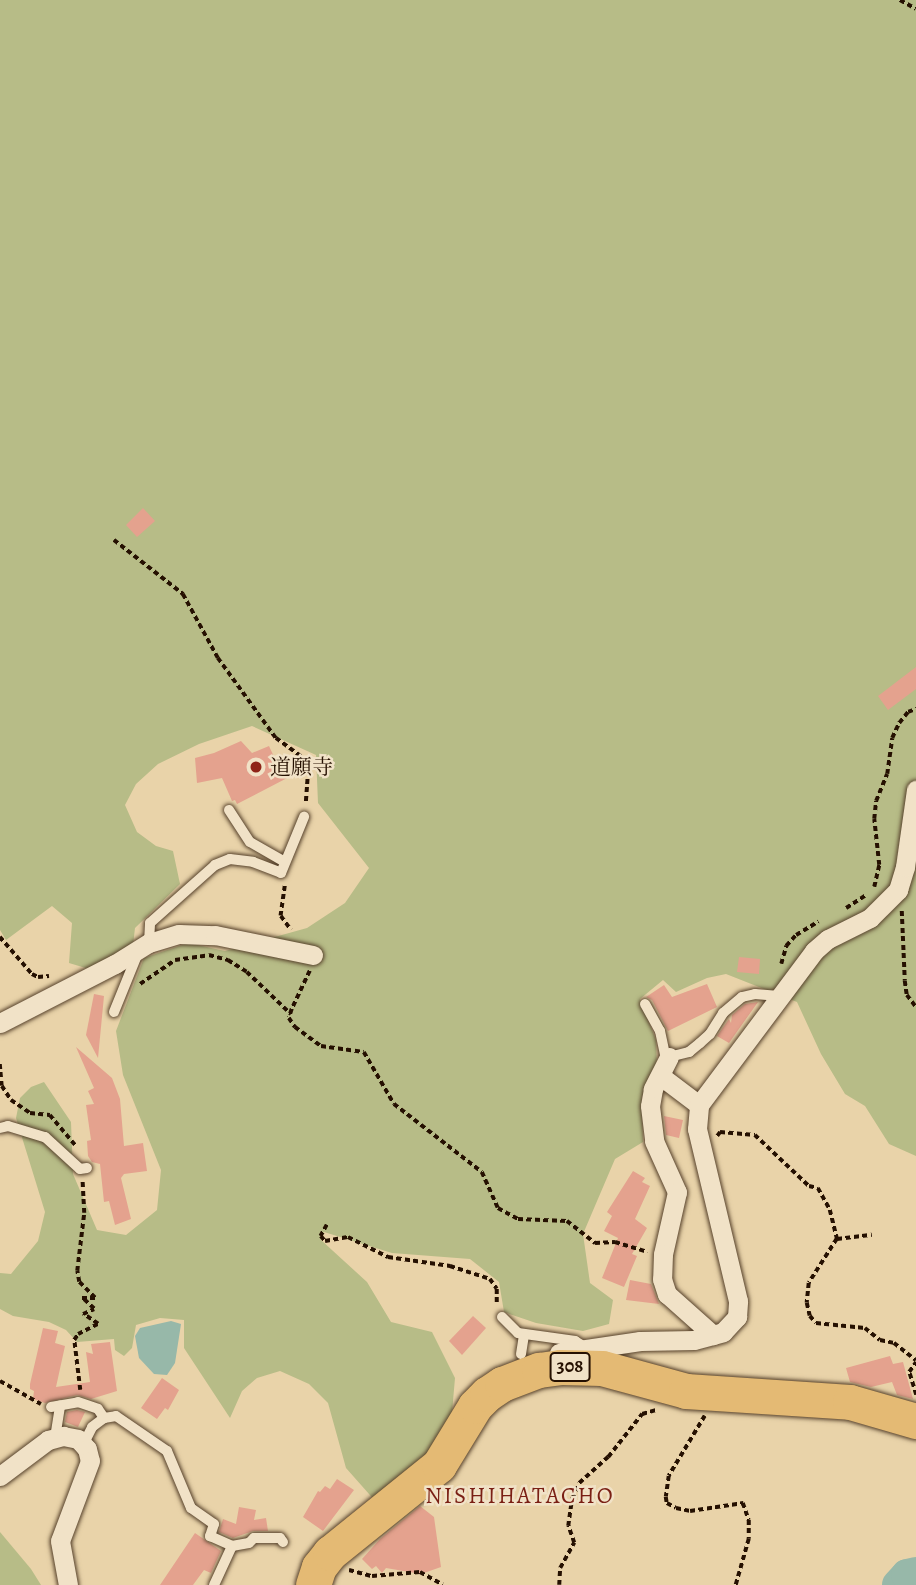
<!DOCTYPE html>
<meta charset="utf-8">
<style>
body{margin:0}
#map{position:relative;width:916px;height:1585px;overflow:hidden;background:#e9d3a9;font-family:Alegreya,"Noto Serif JP",serif}
div>[style]{position:absolute}
.green>*{inset:0;background:#b7bc87}
.water>*{inset:0;background:#97b8a9}
.river>*{height:32px;margin:-16px;padding:0 16px;transform-origin:16px;border-radius:16px;background:#97b8a9}
.building>*{inset:0;background:#e4a28e}
.path>*{height:3.5px;margin-top:-1.75px;transform-origin:0;background:repeating-linear-gradient(90deg,#251001 0 5px,transparent 0 8.5px)}
.roads{filter:drop-shadow(0 0 2px #56412b) drop-shadow(0 0 2px #56412b)}
.lane>*{height:10px;margin:-5px;padding:0 5px;transform-origin:5px;border-radius:5px;background:#f1e2c7}
.street>*{height:19px;margin:-9.5px;padding:0 9.5px;transform-origin:9.5px;border-radius:9.5px;background:#f1e2c7}
.highway>*{height:35px;margin:-17.5px;padding:0 17.5px;transform-origin:17.5px;border-radius:17.5px;background:#e4ba74}
.dots>*{width:19px;height:19px;translate:-50% -50%;box-sizing:border-box;border:4px solid #f1e2c7;border-radius:50%}
span{translate:-50% -50%;white-space:nowrap;text-align:center;line-height:1.15;-webkit-text-stroke:5px #f1e2c7;paint-order:stroke}
.shield-label span{padding:2px 5px;background:#f1e2c7;border:2px solid;border-radius:5px;-webkit-text-stroke-width:0}
.shield-label{font-size:19px;color:#251001;font-weight:700}
.poi-label{font-size:21px;color:#251001}
.left{translate:0 -50%;text-align:left}
.neighbourhood-label{font-size:23px;color:#7a1f14;letter-spacing:2px}
</style>
<div id="map">
<div class="green">
<div style="clip-path:polygon(0 0,916px 0,916px 1156px,889px 1144px,865px 1106px,845px 1094px,821px 1054px,797px 1002px,726px 974px,707px 978px,676px 992px,663px 980px,640px 999px,656px 1040px,657px 1068px,642px 1097px,643px 1142px,615px 1159px,583px 1234px,590px 1283px,613px 1300px,609px 1324px,583px 1331px,536px 1323px,504px 1312px,499px 1282px,470px 1259px,392px 1253px,324px 1232px,321px 1240px,367px 1282px,391px 1322px,432px 1332px,455px 1378px,451px 1424px,432px 1453px,377px 1503px,346px 1468px,328px 1403px,309px 1384px,280px 1371px,257px 1378px,242px 1391px,230px 1418px,184px 1348px,184px 1320px,160px 1318px,136px 1325px,132px 1348px,124px 1356px,115px 1350px,114px 1339px,77px 1342px,66px 1330px,49px 1322px,13px 1316px,0 1309px,0 1273px,11px 1274px,38px 1241px,45px 1212px,16px 1118px,20px 1098px,31px 1087px,44px 1082px,71px 1122px,73px 1174px,97px 1230px,126px 1235px,157px 1210px,161px 1170px,123px 1075px,116px 1031px,144px 958px,188px 943px,225px 951px,307px 928px,345px 903px,369px 868px,318px 803px,316px 755px,252px 726px,199px 744px,158px 764px,136px 784px,125px 805px,137px 832px,156px 846px,173px 851px,180px 884px,135px 928px,133px 945px,89px 969px,69px 963px,72px 923px,52px 906px,6px 940px,0 930px)"></div>
<div style="clip-path:polygon(0 1532px,31px 1569px,41px 1585px,0 1585px)"></div>
</div>
<div class="water">
<div style="clip-path:polygon(171px 1321px,181px 1324px,175px 1363px,167px 1375px,154px 1374px,139px 1358px,135px 1336px,140px 1328px)"></div>
</div>
<div class="river">
<div style="left:898px;top:1585px;width:13px;rotate:-48deg"></div>
<div style="left:907px;top:1575px;width:9px;rotate:-13deg"></div>
</div>
<div class="building">
<div style="clip-path:polygon(143px 508px,155px 521px,137px 537px,126px 525px)"></div>
<div style="clip-path:polygon(916px 667px,916px 689px,888px 710px,878px 696px)"></div>
<div style="clip-path:polygon(241px 741px,252px 753px,269px 746px,276px 761px,282px 758px,291px 776px,237px 804px,235px 800px,232px 801px,222px 778px,197px 783px,195px 758px,214px 753px)"></div>
<div style="clip-path:polygon(739px 957px,760px 959px,759px 974px,737px 972px)"></div>
<div style="clip-path:polygon(707px 984px,717px 1007px,668px 1031px,652px 1000px,646px 997px,664px 985px,672px 997px)"></div>
<div style="clip-path:polygon(94px 994px,104px 996px,98px 1058px,86px 1035px)"></div>
<div style="clip-path:polygon(758px 1002px,729px 1043px,717px 1036px,729px 1019px,731px 1023px,732px 1015px,745px 1004px)"></div>
<div style="clip-path:polygon(76px 1047px,112px 1078px,120px 1099px,124px 1146px,143px 1143px,147px 1171px,124px 1174px,121px 1178px,131px 1219px,115px 1225px,109px 1201px,104px 1202px,100px 1164px,92px 1162px,88px 1156px,87px 1141px,91px 1140px,86px 1105px,94px 1104px,88px 1091px,94px 1088px)"></div>
<div style="clip-path:polygon(664px 1116px,683px 1120px,679px 1138px,666px 1135px)"></div>
<div style="clip-path:polygon(633px 1171px,645px 1178px,642px 1182px,650px 1186px,635px 1219px,647px 1228px,632px 1254px,637px 1256px,624px 1287px,602px 1278px,618px 1238px,604px 1231px,612px 1216px,607px 1212px)"></div>
<div style="clip-path:polygon(630px 1280px,651px 1284px,659px 1304px,626px 1300px)"></div>
<div style="clip-path:polygon(473px 1316px,486px 1328px,462px 1355px,449px 1341px)"></div>
<div style="clip-path:polygon(43px 1328px,58px 1331px,55px 1343px,65px 1346px,56px 1387px,90px 1382px,86px 1352px,93px 1354px,91px 1344px,110px 1342px,117px 1391px,91px 1399px,77px 1395px,45px 1403px,33px 1399px,34px 1391px,30px 1389px,30px 1384px)"></div>
<div style="clip-path:polygon(890px 1356px,893px 1364px,903px 1362px,913px 1399px,897px 1395px,892px 1382px,871px 1387px,850px 1382px,846px 1368px)"></div>
<div style="clip-path:polygon(162px 1378px,179px 1390px,168px 1410px,165px 1408px,157px 1419px,141px 1408px)"></div>
<div style="clip-path:polygon(77px 1410px,85px 1412px,78px 1427px,65px 1422px,67px 1412px)"></div>
<div style="clip-path:polygon(337px 1479px,354px 1490px,323px 1531px,303px 1517px,318px 1491px,320px 1492px,325px 1486px,330px 1489px)"></div>
<div style="clip-path:polygon(420px 1506px,434px 1517px,441px 1567px,421px 1574px,386px 1568px,382px 1573px,376px 1566px,372px 1569px,362px 1559px,380px 1539px)"></div>
<div style="clip-path:polygon(239px 1507px,256px 1510px,254px 1520px,266px 1518px,268px 1531px,253px 1531px,233px 1538px,219px 1532px,223px 1519px,236px 1524px)"></div>
<div style="clip-path:polygon(195px 1533px,221px 1551px,211px 1573px,204px 1570px,193px 1585px,160px 1585px)"></div>
</div>
<div class="path">
<div style="left:900px;top:0;width:18px;rotate:29deg"></div>
<div style="left:114px;top:540px;width:88px;rotate:38deg"></div>
<div style="left:183px;top:594px;width:73px;rotate:61.3deg"></div>
<div style="left:218px;top:658px;width:99px;rotate:54.1deg"></div>
<div style="left:276px;top:738px;width:41px;rotate:36deg"></div>
<div style="left:309px;top:762px;width:42px;rotate:94.1deg"></div>
<div style="left:285px;top:886px;width:30px;rotate:98deg"></div>
<div style="left:281px;top:916px;width:17px;rotate:54deg"></div>
<div style="left:874px;top:887px;width:23px;rotate:-77deg"></div>
<div style="left:879px;top:865px;width:46px;rotate:-96.2deg"></div>
<div style="left:874px;top:819px;width:18px;rotate:-84deg"></div>
<div style="left:876px;top:801px;width:29px;rotate:-68deg"></div>
<div style="left:887px;top:774px;width:36px;rotate:-82deg"></div>
<div style="left:892px;top:738px;width:17px;rotate:-65deg"></div>
<div style="left:899px;top:723px;width:14px;rotate:-51deg"></div>
<div style="left:908px;top:712px;width:9px;rotate:-21deg"></div>
<div style="left:846px;top:908px;width:24px;rotate:-33deg"></div>
<div style="left:902px;top:911px;width:70px;rotate:87.5deg"></div>
<div style="left:905px;top:981px;width:14px;rotate:82deg"></div>
<div style="left:907px;top:995px;width:15px;rotate:53deg"></div>
<div style="left:0;top:937px;width:49px;rotate:49.1deg"></div>
<div style="left:32px;top:974px;width:7px;rotate:27deg"></div>
<div style="left:38px;top:977px;width:11px;rotate:-5deg"></div>
<div style="left:781px;top:964px;width:19px;rotate:-74deg"></div>
<div style="left:786px;top:946px;width:15px;rotate:-48deg"></div>
<div style="left:796px;top:935px;width:26px;rotate:-31deg"></div>
<div style="left:310px;top:971px;width:42px;rotate:115.3deg"></div>
<div style="left:292px;top:1009px;width:9px;rotate:108deg"></div>
<div style="left:289px;top:1018px;width:11px;rotate:56deg"></div>
<div style="left:295px;top:1027px;width:32px;rotate:36deg"></div>
<div style="left:321px;top:1046px;width:43px;rotate:7.9deg"></div>
<div style="left:364px;top:1052px;width:60px;rotate:60deg"></div>
<div style="left:394px;top:1104px;width:111px;rotate:37.7deg"></div>
<div style="left:482px;top:1172px;width:39px;rotate:66deg"></div>
<div style="left:498px;top:1208px;width:23px;rotate:29deg"></div>
<div style="left:518px;top:1219px;width:49px;rotate:2.3deg"></div>
<div style="left:567px;top:1221px;width:36px;rotate:38deg"></div>
<div style="left:595px;top:1243px;width:20px;rotate:-3deg"></div>
<div style="left:615px;top:1242px;width:34px;rotate:17deg"></div>
<div style="left:140px;top:984px;width:42px;rotate:-34.4deg"></div>
<div style="left:175px;top:960px;width:34px;rotate:-8deg"></div>
<div style="left:209px;top:955px;width:20px;rotate:15deg"></div>
<div style="left:228px;top:960px;width:22px;rotate:32deg"></div>
<div style="left:247px;top:972px;width:61px;rotate:43.7deg"></div>
<div style="left:0;top:1064px;width:22px;rotate:85deg"></div>
<div style="left:2px;top:1086px;width:17px;rotate:57deg"></div>
<div style="left:11px;top:1100px;width:23px;rotate:34deg"></div>
<div style="left:30px;top:1113px;width:20px;rotate:6deg"></div>
<div style="left:50px;top:1115px;width:39px;rotate:50deg"></div>
<div style="left:717px;top:1136px;width:5px;rotate:-53deg"></div>
<div style="left:720px;top:1132px;width:35px;rotate:5deg"></div>
<div style="left:755px;top:1135px;width:74px;rotate:43.4deg"></div>
<div style="left:809px;top:1186px;width:9px;rotate:13deg"></div>
<div style="left:818px;top:1188px;width:25px;rotate:61deg"></div>
<div style="left:830px;top:1210px;width:30px;rotate:76deg"></div>
<div style="left:837px;top:1239px;width:52px;rotate:122.5deg"></div>
<div style="left:809px;top:1283px;width:20px;rotate:96deg"></div>
<div style="left:807px;top:1303px;width:13px;rotate:77deg"></div>
<div style="left:810px;top:1316px;width:9px;rotate:49deg"></div>
<div style="left:816px;top:1323px;width:49px;rotate:5.8deg"></div>
<div style="left:865px;top:1328px;width:19px;rotate:39deg"></div>
<div style="left:880px;top:1340px;width:14px;rotate:12deg"></div>
<div style="left:894px;top:1343px;width:28px;rotate:38deg"></div>
<div style="left:327px;top:1225px;width:13px;rotate:119deg"></div>
<div style="left:321px;top:1236px;width:6px;rotate:51deg"></div>
<div style="left:325px;top:1241px;width:23px;rotate:-10deg"></div>
<div style="left:348px;top:1237px;width:45px;rotate:26.6deg"></div>
<div style="left:388px;top:1257px;width:63px;rotate:8.3deg"></div>
<div style="left:450px;top:1266px;width:42px;rotate:18deg"></div>
<div style="left:490px;top:1279px;width:12px;rotate:55deg"></div>
<div style="left:497px;top:1289px;width:16px;rotate:90deg"></div>
<div style="left:837px;top:1239px;width:35px;rotate:-7deg"></div>
<div style="left:0;top:1381px;width:47px;rotate:29.3deg"></div>
<div style="left:80px;top:1390px;width:50px;rotate:-96.8deg"></div>
<div style="left:74px;top:1340px;width:7px;rotate:-56deg"></div>
<div style="left:78px;top:1334px;width:22px;rotate:-27deg"></div>
<div style="left:98px;top:1324px;width:18px;rotate:-146deg"></div>
<div style="left:83px;top:1314px;width:12px;rotate:-24deg"></div>
<div style="left:94px;top:1309px;width:16px;rotate:-137deg"></div>
<div style="left:82px;top:1298px;width:13px"></div>
<div style="left:95px;top:1298px;width:23px;rotate:-135deg"></div>
<div style="left:79px;top:1282px;width:11px;rotate:-100deg"></div>
<div style="left:77px;top:1271px;width:58px;rotate:-83.1deg"></div>
<div style="left:84px;top:1213px;width:33px;rotate:-93deg"></div>
<div style="left:916px;top:1395px;width:24px;rotate:-107deg"></div>
<div style="left:909px;top:1372px;width:12px;rotate:-55deg"></div>
<div style="left:705px;top:1416px;width:70px;rotate:121deg"></div>
<div style="left:669px;top:1476px;width:21px;rotate:98deg"></div>
<div style="left:666px;top:1497px;width:6px;rotate:81deg"></div>
<div style="left:667px;top:1503px;width:10px;rotate:29deg"></div>
<div style="left:676px;top:1508px;width:14px;rotate:12deg"></div>
<div style="left:690px;top:1511px;width:54px;rotate:-8.6deg"></div>
<div style="left:743px;top:1503px;width:18px;rotate:71deg"></div>
<div style="left:749px;top:1520px;width:19px;rotate:90deg"></div>
<div style="left:749px;top:1539px;width:48px;rotate:105.8deg"></div>
<div style="left:349px;top:1570px;width:24px;rotate:15deg"></div>
<div style="left:372px;top:1576px;width:48px;rotate:-4.8deg"></div>
<div style="left:420px;top:1572px;width:26px;rotate:29deg"></div>
<div style="left:559px;top:1585px;width:17px;rotate:-87deg"></div>
<div style="left:560px;top:1568px;width:29px;rotate:-61deg"></div>
<div style="left:574px;top:1543px;width:18px;rotate:-109deg"></div>
<div style="left:568px;top:1526px;width:27px;rotate:-82deg"></div>
<div style="left:572px;top:1499px;width:17px;rotate:-66deg"></div>
<div style="left:579px;top:1483px;width:39px;rotate:-42deg"></div>
<div style="left:608px;top:1457px;width:55px;rotate:-51.7deg"></div>
<div style="left:642px;top:1414px;width:15px;rotate:-16deg"></div>
</div>
<div class="roads">
<div class="lane">
<div style="left:229px;top:810px;width:38px;rotate:57deg"></div>
<div style="left:250px;top:842px;width:40px;rotate:29.7deg"></div>
<div style="left:149px;top:943px;width:20px;rotate:-87deg"></div>
<div style="left:150px;top:923px;width:87px;rotate:-41.7deg"></div>
<div style="left:215px;top:865px;width:16px;rotate:-22deg"></div>
<div style="left:230px;top:859px;width:23px;rotate:7deg"></div>
<div style="left:253px;top:862px;width:30px;rotate:21deg"></div>
<div style="left:281px;top:873px;width:61px;rotate:-67.7deg"></div>
<div style="left:645px;top:1004px;width:31px;rotate:61deg"></div>
<div style="left:660px;top:1031px;width:24px;rotate:78deg"></div>
<div style="left:665px;top:1054px;width:5px;rotate:37deg"></div>
<div style="left:669px;top:1057px;width:21px;rotate:-14deg"></div>
<div style="left:689px;top:1052px;width:14px;rotate:-39deg"></div>
<div style="left:700px;top:1043px;width:13px;rotate:-42deg"></div>
<div style="left:710px;top:1034px;width:25px;rotate:-58deg"></div>
<div style="left:723px;top:1013px;width:25px;rotate:-40deg"></div>
<div style="left:742px;top:997px;width:13px;rotate:-13deg"></div>
<div style="left:755px;top:994px;width:24px;rotate:5deg"></div>
<div style="left:114px;top:1012px;width:64px;rotate:-67.9deg"></div>
<div style="left:0;top:1128px;width:8px;rotate:-14deg"></div>
<div style="left:8px;top:1126px;width:39px;rotate:17deg"></div>
<div style="left:45px;top:1137px;width:47px;rotate:42.4deg"></div>
<div style="left:80px;top:1169px;width:7px;rotate:-8deg"></div>
<div style="left:502px;top:1317px;width:23px;rotate:45deg"></div>
<div style="left:518px;top:1333px;width:58px;rotate:8deg"></div>
<div style="left:575px;top:1341px;width:12px;rotate:31deg"></div>
<div style="left:521px;top:1354px;width:20px;rotate:-81deg"></div>
<div style="left:51px;top:1407px;width:27px;rotate:-10deg"></div>
<div style="left:78px;top:1402px;width:21px;rotate:19deg"></div>
<div style="left:98px;top:1409px;width:11px;rotate:56deg"></div>
<div style="left:55px;top:1438px;width:33px;rotate:-81deg"></div>
<div style="left:83px;top:1445px;width:20px;rotate:-63deg"></div>
<div style="left:92px;top:1427px;width:15px;rotate:-37deg"></div>
<div style="left:104px;top:1418px;width:12px;rotate:-9deg"></div>
<div style="left:116px;top:1416px;width:62px;rotate:34.5deg"></div>
<div style="left:167px;top:1451px;width:62px;rotate:67.2deg"></div>
<div style="left:191px;top:1508px;width:28px;rotate:35deg"></div>
<div style="left:214px;top:1524px;width:13px;rotate:108deg"></div>
<div style="left:210px;top:1536px;width:24px;rotate:24deg"></div>
<div style="left:232px;top:1546px;width:43px;rotate:114.8deg"></div>
<div style="left:232px;top:1546px;width:17px;rotate:-10deg"></div>
<div style="left:249px;top:1543px;width:7px;rotate:-45deg"></div>
<div style="left:254px;top:1538px;width:26px"></div>
<div style="left:280px;top:1538px;width:5px;rotate:53deg"></div>
</div>
<div class="street">
<div style="left:0;top:1023px;width:129px;rotate:-27.2deg"></div>
<div style="left:115px;top:964px;width:40px;rotate:-32deg"></div>
<div style="left:149px;top:943px;width:31px;rotate:-17deg"></div>
<div style="left:179px;top:934px;width:36px;rotate:2deg"></div>
<div style="left:215px;top:935px;width:100px;rotate:11.5deg"></div>
<div style="left:669px;top:1057px;width:36px;rotate:117deg"></div>
<div style="left:653px;top:1089px;width:17px;rotate:100deg"></div>
<div style="left:650px;top:1106px;width:35px;rotate:83deg"></div>
<div style="left:654px;top:1141px;width:56px;rotate:65.7deg"></div>
<div style="left:677px;top:1192px;width:64px;rotate:102.7deg"></div>
<div style="left:663px;top:1254px;width:25px;rotate:92deg"></div>
<div style="left:662px;top:1279px;width:16px;rotate:72deg"></div>
<div style="left:667px;top:1294px;width:62px;rotate:41.7deg"></div>
<div style="left:662px;top:1077px;width:46px;rotate:37.1deg"></div>
<div style="left:559px;top:1353px;width:82px;rotate:-8.4deg"></div>
<div style="left:640px;top:1341px;width:54px;rotate:-1.1deg"></div>
<div style="left:694px;top:1340px;width:30px;rotate:-15deg"></div>
<div style="left:723px;top:1332px;width:21px;rotate:-47deg"></div>
<div style="left:737px;top:1317px;width:16px;rotate:-86deg"></div>
<div style="left:738px;top:1301px;width:177px;rotate:-103.4deg"></div>
<div style="left:697px;top:1129px;width:24px;rotate:-85deg"></div>
<div style="left:699px;top:1105px;width:192px;rotate:-53.2deg"></div>
<div style="left:814px;top:951px;width:18px;rotate:-41deg"></div>
<div style="left:828px;top:939px;width:47px;rotate:-26.6deg"></div>
<div style="left:870px;top:918px;width:40px;rotate:-45deg"></div>
<div style="left:898px;top:890px;width:24px;rotate:-73deg"></div>
<div style="left:905px;top:867px;width:78px;rotate:-81.9deg"></div>
<div style="left:0;top:1476px;width:60px;rotate:-36.9deg"></div>
<div style="left:48px;top:1440px;width:16px;rotate:-15deg"></div>
<div style="left:63px;top:1436px;width:15px;rotate:11deg"></div>
<div style="left:78px;top:1439px;width:13px;rotate:48deg"></div>
<div style="left:87px;top:1449px;width:12px;rotate:76deg"></div>
<div style="left:90px;top:1461px;width:85px;rotate:110.6deg"></div>
<div style="left:60px;top:1541px;width:45px;rotate:79.7deg"></div>
</div>
<div class="highway">
<div style="left:313px;top:1585px;width:19px;rotate:-72deg"></div>
<div style="left:319px;top:1567px;width:18px;rotate:-52deg"></div>
<div style="left:330px;top:1553px;width:140px;rotate:-38.9deg"></div>
<div style="left:439px;top:1465px;width:69px;rotate:-58.6deg"></div>
<div style="left:475px;top:1406px;width:17px;rotate:-45deg"></div>
<div style="left:487px;top:1394px;width:18px;rotate:-34deg"></div>
<div style="left:502px;top:1384px;width:40px;rotate:-21deg"></div>
<div style="left:539px;top:1370px;width:21px;rotate:-8deg"></div>
<div style="left:560px;top:1367px;width:42px;rotate:1.4deg"></div>
<div style="left:602px;top:1368px;width:87px;rotate:15.3deg"></div>
<div style="left:686px;top:1391px;width:164px;rotate:3.8deg"></div>
<div style="left:850px;top:1402px;width:69px;rotate:16.1deg"></div>
</div>
</div>
<div class="dots">
<div style="left:256px;top:767px;background:#8f2418"></div>
</div>
<div class="shield-label">
<span style="left:570px;top:1367px">308</span>
</div>
<div class="poi-label">
<span class="left" style="left:270px;top:767px">道願寺</span>
</div>
<div class="neighbourhood-label">
<span style="left:520px;top:1496px">NISHIHATACHO</span>
</div>
</div>
